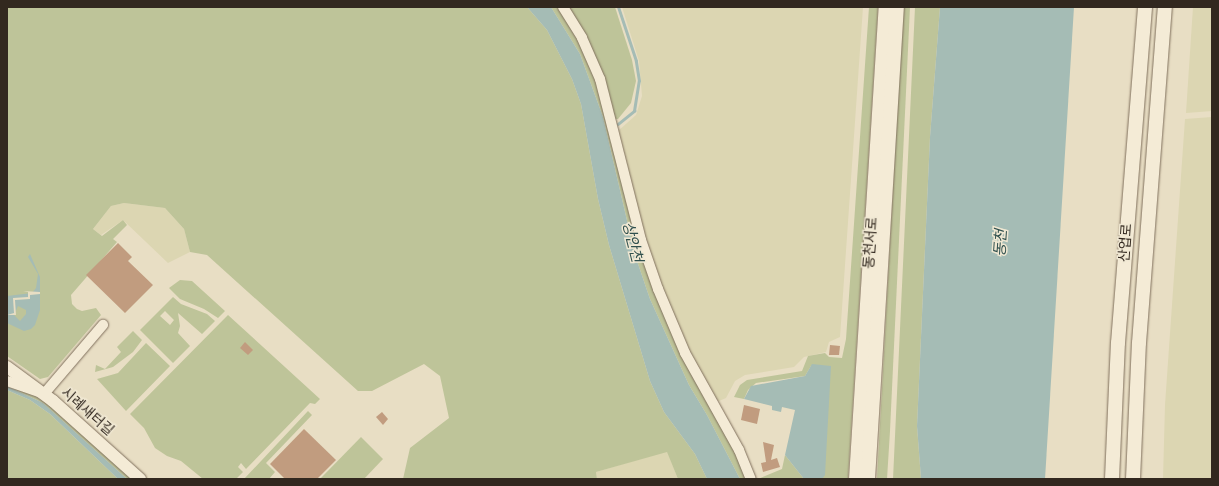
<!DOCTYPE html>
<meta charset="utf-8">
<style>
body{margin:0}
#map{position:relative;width:1219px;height:486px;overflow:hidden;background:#e8dec4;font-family:Bitter,"Noto Sans KR",serif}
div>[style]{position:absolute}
.farmland>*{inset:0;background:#dcd6b2}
.green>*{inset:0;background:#bec499}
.water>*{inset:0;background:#a5bcb5}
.pier>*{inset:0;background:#e8dec4}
.stream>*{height:2.5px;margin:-1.25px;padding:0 1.25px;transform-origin:1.25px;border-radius:1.25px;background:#a5bcb5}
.building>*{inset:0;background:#c19c7f}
.roads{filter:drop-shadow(0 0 1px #80705d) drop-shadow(0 0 1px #80705d)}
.minor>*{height:10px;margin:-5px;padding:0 5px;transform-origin:5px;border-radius:5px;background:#f4ebd6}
.tertiary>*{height:12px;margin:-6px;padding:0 6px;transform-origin:6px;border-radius:6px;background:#f4ebd6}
.secondary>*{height:14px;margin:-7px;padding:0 7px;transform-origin:7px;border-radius:7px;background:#f4ebd6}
span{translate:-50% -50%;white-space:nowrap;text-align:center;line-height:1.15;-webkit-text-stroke:3px #f0e8d3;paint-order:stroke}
.street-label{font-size:14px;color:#32281f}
.water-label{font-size:15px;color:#30504e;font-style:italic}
.frame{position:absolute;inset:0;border:8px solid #32281f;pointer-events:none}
</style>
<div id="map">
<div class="farmland">
<div style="clip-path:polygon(622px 7px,863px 7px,840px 337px,829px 342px,826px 352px,804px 357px,794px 367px,745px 375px,735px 381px,726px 398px,719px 401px,709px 395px,653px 270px,618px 131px,636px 115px,642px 96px,639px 61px)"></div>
<div style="clip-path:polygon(1193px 7px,1212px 7px,1212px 111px,1186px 113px)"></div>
<div style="clip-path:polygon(1212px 117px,1212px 479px,1163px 479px,1165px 405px,1185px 119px)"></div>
<div style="clip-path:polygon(124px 203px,165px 208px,184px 229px,190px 252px,168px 263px,123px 220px,101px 235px,93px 229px,111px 206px)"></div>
<div style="clip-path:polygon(667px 451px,678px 479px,597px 479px,596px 472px)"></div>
</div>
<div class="green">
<div style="clip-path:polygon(7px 7px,527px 7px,547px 30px,572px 79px,581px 104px,598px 199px,609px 245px,650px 381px,664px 412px,695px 454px,707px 479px,678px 479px,667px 452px,596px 472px,597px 479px,403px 479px,410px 448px,449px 418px,440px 376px,424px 364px,372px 391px,358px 391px,207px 255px,190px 252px,184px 229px,165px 208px,124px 203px,111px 206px,93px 229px,102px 236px,123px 220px,127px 225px,113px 239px,117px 242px,71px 295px,72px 304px,77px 309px,82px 311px,96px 308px,101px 315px,48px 377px,40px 379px,7px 356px)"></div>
<div style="clip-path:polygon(551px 7px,559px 7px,591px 63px,643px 253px,748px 479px,740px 479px,707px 415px,689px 385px,650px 299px,635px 255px,603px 117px,580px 54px)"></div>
<div style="clip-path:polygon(566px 7px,615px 7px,632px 60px,636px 81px,631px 103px,618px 119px,615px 119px)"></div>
<div style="clip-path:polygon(869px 7px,878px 7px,848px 479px,820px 479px,822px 479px,811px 366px,805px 376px,756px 383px,748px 390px,744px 399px,734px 397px,740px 385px,747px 380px,802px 371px,808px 356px,825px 353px,829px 357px,842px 358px,846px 339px)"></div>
<div style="clip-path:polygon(903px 7px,910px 7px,890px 431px,887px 479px,877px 479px)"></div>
<div style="clip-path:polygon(915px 7px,940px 7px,930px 137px,917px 426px,921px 479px,893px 479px)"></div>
<div style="clip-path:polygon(180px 280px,192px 281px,225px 311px,218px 318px,204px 309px,180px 299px,169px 288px)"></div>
<div style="clip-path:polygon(evenodd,173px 297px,181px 304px,207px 314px,215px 321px,202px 334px,178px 313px,180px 326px,178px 333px,190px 346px,173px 363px,140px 330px,173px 297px,165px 311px,174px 320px,170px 325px,160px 316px,165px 311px)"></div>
<div style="clip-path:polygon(228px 315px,320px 399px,315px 404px,310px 403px,246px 469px,241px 463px,238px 467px,243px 472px,236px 479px,203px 479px,181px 461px,167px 456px,155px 448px,144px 428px,130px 414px)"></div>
<div style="clip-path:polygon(133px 331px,142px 340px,133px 352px,113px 367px,95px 372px,96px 365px,105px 369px,121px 352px,117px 347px)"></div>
<div style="clip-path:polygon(146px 343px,170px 366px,126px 411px,97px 379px,118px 373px)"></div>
<div style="clip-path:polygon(7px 384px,30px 393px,45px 402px,132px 479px,127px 479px,43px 403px,7px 386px)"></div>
<div style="clip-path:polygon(7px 390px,30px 400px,50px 414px,118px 479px,7px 479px)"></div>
<div style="clip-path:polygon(308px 411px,312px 415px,266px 463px,275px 472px,269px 479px,244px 479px)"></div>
<div style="clip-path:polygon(361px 437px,383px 459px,364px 479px,320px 479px)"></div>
<div style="clip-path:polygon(785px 455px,804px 479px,758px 479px,782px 469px)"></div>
</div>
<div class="water">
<div style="clip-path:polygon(527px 7px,551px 7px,580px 54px,603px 117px,635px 255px,650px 299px,689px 385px,707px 415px,740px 479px,707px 479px,695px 454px,664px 412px,650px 381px,609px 245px,598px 199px,581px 104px,572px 79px,547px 30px)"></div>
<div style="clip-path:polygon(940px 7px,1074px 7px,1045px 479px,921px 479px,917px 426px,930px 137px)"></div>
<div style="clip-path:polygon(evenodd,30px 254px,40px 277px,40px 310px,35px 325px,31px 329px,24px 331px,7px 323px,7px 296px,32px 293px,36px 288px,38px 274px,28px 257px,30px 254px,18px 306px,26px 310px,26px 314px,20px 321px,14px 315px,18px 306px)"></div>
<div style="clip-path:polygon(812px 364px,831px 366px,825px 475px,822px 479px,804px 479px,785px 455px,795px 410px,782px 407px,781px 412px,772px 410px,772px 406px,744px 399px,751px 386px,805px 376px)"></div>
<div style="clip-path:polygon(7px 386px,43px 403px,127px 479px,118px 479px,50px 414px,30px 400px,7px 390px)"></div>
</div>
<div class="pier">
<div style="clip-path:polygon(23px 291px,40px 292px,40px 294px,30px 295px,30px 299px,15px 300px,16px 315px,7px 315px,14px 313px,13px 298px,28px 297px,28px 292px)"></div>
</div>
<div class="stream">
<div style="left:618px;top:124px;width:21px;rotate:-39deg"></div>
<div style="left:634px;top:111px;width:30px;rotate:-81deg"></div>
<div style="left:639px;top:81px;width:20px;rotate:-99deg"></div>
<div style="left:636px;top:61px;width:57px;rotate:-108.4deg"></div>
</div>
<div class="building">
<div style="clip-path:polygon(118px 243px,132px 257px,128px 261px,153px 285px,125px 313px,86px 275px)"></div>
<div style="clip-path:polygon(245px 342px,253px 350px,248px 355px,240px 348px)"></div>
<div style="clip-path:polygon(830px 345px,840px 346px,839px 355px,829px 355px)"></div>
<div style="clip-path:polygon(744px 405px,760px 409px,757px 424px,741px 420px)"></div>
<div style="clip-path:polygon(382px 412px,388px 419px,383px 425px,376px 417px)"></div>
<div style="clip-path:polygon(304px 429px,336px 460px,317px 479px,285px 479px,270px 464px)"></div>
<div style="clip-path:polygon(763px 442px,774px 445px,771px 460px,777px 458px,780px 467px,763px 472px,761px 463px,766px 462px)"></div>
</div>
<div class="roads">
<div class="minor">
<div style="left:563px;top:7px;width:36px;rotate:58deg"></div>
<div style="left:582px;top:38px;width:45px;rotate:66.3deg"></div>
<div style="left:600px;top:79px;width:166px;rotate:75.7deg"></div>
<div style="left:641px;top:240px;width:52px;rotate:70.9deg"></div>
<div style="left:658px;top:289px;width:69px;rotate:67.1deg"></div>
<div style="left:685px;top:353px;width:111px;rotate:60.9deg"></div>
<div style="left:739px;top:450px;width:31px;rotate:68deg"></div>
<div style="left:7px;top:381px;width:39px;rotate:19deg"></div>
<div style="left:44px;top:394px;width:91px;rotate:-49.5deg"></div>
</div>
<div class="tertiary">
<div style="left:7px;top:367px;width:57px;rotate:36.5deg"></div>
<div style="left:53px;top:401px;width:117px;rotate:41.9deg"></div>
</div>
<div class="secondary">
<div style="left:856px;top:479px;width:473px;rotate:-86.4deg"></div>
<div style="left:868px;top:479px;width:473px;rotate:-86.5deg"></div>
<div style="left:1112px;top:479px;width:136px;rotate:-87.5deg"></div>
<div style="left:1118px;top:343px;width:337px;rotate:-85.4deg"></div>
<div style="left:1133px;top:479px;width:136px;rotate:-87.5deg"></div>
<div style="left:1139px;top:343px;width:337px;rotate:-85.6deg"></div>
</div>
</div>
<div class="street-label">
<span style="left:871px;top:243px;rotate:-86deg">동천서로</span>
<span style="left:1126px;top:243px;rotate:-86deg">산업로</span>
<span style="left:87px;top:412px;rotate:41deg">시례새터길</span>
</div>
<div class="water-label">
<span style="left:632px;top:242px;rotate:76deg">상안천</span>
<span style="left:1001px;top:243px;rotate:-86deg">동천</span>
</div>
<div class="frame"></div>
</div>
